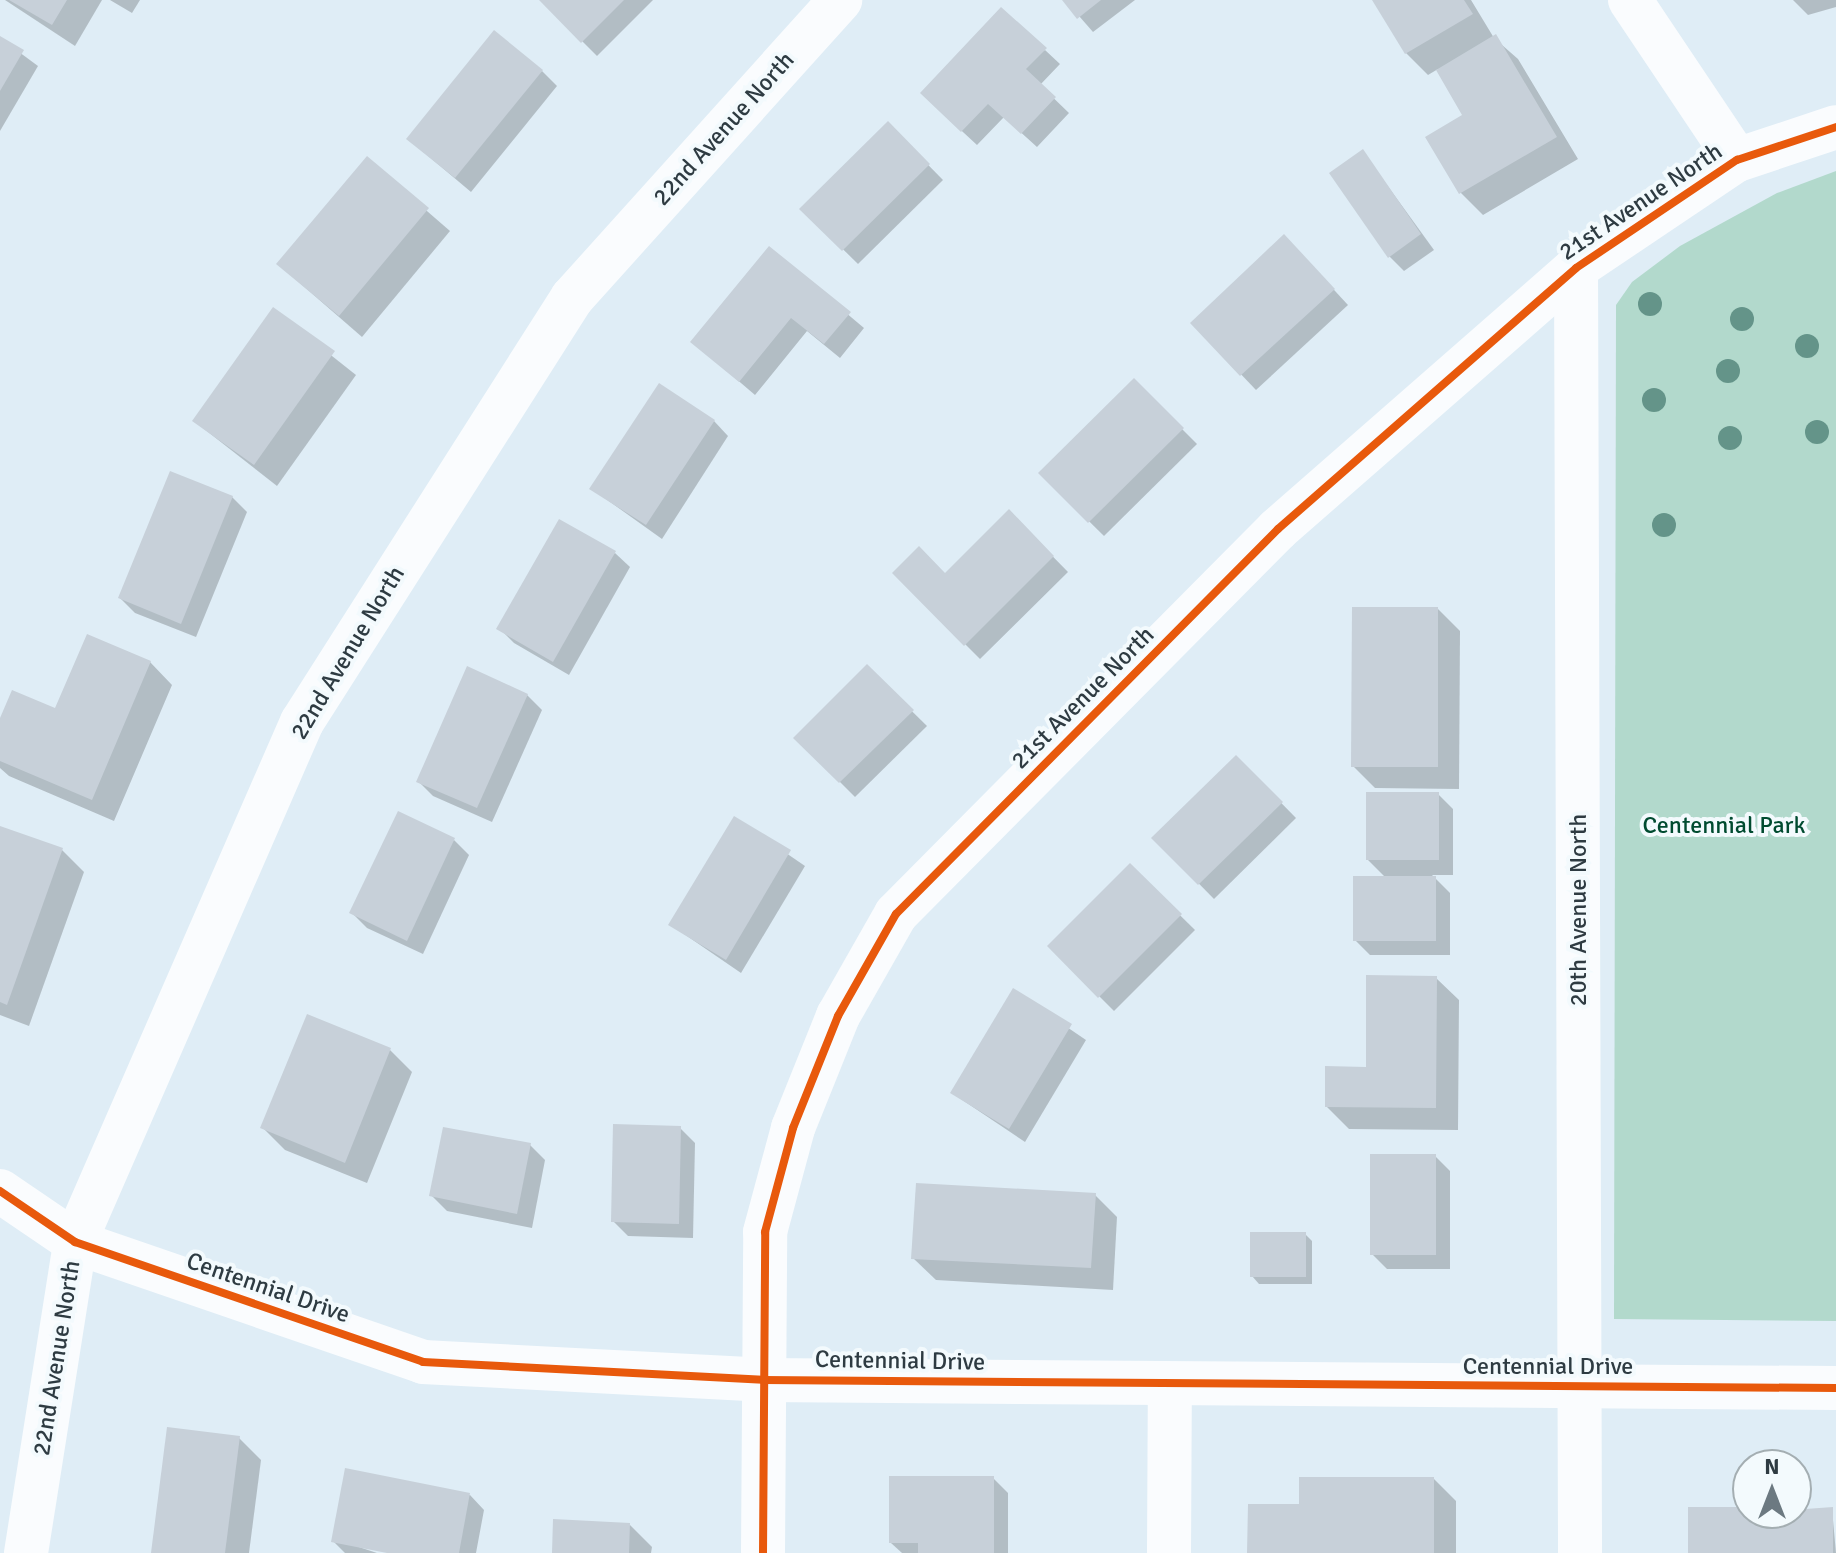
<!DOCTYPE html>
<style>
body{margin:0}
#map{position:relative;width:1836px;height:1553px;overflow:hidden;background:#dfedf6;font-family:Signika,sans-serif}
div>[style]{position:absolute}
.green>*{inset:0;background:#b2d9cc}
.shadow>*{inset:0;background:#0003}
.building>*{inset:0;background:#c7d0d9}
.minor>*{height:44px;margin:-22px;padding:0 22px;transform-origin:22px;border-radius:22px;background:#fafcfe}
.cycleway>*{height:8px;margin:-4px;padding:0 4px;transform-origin:4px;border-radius:4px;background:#e8590c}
.trees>*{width:24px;height:24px;margin:-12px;border-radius:50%;background:#649489}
span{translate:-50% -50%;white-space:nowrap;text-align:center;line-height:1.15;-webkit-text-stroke:8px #f3fafd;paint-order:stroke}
.street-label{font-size:24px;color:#2e3b42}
.park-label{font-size:24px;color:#004b30}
.north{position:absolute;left:1732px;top:1449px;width:80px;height:80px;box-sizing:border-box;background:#f3fafd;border:2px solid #a4aeb2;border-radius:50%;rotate:0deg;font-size:22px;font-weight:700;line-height:32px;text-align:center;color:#2e3b42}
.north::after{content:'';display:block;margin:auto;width:28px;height:36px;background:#6c7981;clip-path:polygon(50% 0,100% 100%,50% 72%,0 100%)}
</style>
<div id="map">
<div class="green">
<div style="clip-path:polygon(1836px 171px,1836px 1321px,1614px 1319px,1616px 305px,1632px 282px,1680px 246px,1777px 193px)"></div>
</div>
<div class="shadow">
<div style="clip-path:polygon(5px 0,102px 0,75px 46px)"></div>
<div style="clip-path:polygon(110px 0,140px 0,132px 13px)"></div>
<div style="clip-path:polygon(541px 0,653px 0,597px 56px)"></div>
<div style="clip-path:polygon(1065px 0,1135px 0,1093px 32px)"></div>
<div style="clip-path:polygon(1375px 0,1471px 0,1494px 38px,1518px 59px,1578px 159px,1483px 215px,1461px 193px,1428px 137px,1465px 116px,1438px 69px,1428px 75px,1406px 53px)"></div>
<div style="clip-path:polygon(1793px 0,1836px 0,1836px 7px,1808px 15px)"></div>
<div style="clip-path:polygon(0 38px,38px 66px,0 131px)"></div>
<div style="clip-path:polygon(1045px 50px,1060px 64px,1040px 85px,1069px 113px,1037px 147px,1004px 117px,977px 145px,937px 108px)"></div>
<div style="clip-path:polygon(542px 71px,557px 86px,471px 192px,408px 139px)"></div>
<div style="clip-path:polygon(888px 124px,943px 180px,858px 264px,802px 209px)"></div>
<div style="clip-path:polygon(1363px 152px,1434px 250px,1404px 271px,1389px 256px)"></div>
<div style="clip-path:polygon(367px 159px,450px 231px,362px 337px,278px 264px)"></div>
<div style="clip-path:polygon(769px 248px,864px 328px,840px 358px,807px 331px,755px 395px,693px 342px)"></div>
<div style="clip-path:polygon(1299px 252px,1348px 305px,1256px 390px,1192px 323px)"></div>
<div style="clip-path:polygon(274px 310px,356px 375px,277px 486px,194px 421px)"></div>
<div style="clip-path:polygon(1134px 381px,1197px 444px,1104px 536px,1040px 473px)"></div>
<div style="clip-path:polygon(714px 421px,728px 436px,662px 539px,592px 489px)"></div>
<div style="clip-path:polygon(232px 497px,247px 512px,196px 637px,135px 613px,120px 598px)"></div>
<div style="clip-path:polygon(1009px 512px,1068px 572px,980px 659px,894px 573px,945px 575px)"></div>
<div style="clip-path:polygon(615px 553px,630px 567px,569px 675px,514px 643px,499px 628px)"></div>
<div style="clip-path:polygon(1438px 609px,1460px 631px,1459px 789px,1375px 788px,1353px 766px)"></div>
<div style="clip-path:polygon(150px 662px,172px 685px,114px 821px,9px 776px,0 768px,0 723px,56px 711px)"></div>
<div style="clip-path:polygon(867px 667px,927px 726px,855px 797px,796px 738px)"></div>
<div style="clip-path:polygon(527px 695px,542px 710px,492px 822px,433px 796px,418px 781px)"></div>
<div style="clip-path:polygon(1236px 757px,1296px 818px,1214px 899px,1154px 838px)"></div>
<div style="clip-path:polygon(1438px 794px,1453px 809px,1453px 875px,1432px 875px,1450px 893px,1450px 955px,1370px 955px,1355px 940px,1386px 878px,1368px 860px)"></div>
<div style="clip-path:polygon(735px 818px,805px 866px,741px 973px,671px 925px)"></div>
<div style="clip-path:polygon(0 828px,62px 850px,84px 872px,29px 1026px,0 1015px)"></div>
<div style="clip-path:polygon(454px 840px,469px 855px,423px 954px,367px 928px,352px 913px)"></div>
<div style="clip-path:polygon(1130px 866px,1195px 930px,1114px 1011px,1049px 946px)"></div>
<div style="clip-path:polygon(1436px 978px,1459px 1000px,1458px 1130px,1349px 1129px,1327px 1107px,1368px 1069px)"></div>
<div style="clip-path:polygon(1014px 991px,1086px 1040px,1025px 1142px,952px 1093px)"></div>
<div style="clip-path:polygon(390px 1050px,412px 1072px,367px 1183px,285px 1150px,263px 1128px)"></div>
<div style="clip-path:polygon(680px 1128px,695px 1143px,693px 1238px,628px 1236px,613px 1221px)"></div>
<div style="clip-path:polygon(530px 1145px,545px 1160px,532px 1228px,447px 1211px,432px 1196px)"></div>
<div style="clip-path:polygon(1435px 1156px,1450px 1171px,1450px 1269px,1387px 1269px,1372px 1254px)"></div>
<div style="clip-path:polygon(1095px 1195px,1117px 1217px,1113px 1290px,936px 1280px,913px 1258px)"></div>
<div style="clip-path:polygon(1305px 1234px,1312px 1241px,1312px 1284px,1259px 1284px,1252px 1276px)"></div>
<div style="clip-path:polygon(239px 1438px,261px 1460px,249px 1553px,154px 1553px)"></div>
<div style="clip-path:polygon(993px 1478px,1008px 1493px,1008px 1553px,902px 1553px,891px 1543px)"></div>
<div style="clip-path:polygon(1434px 1479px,1456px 1501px,1456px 1553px,1249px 1553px,1301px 1506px)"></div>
<div style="clip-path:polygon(470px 1495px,484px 1510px,476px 1553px,397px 1553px,347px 1543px,377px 1553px,345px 1553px,333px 1541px)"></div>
<div style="clip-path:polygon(1748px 1509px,1832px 1509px,1836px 1553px,1690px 1553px)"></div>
<div style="clip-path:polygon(630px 1525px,652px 1547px,651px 1553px,554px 1553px)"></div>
</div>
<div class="building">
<div style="clip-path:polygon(9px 0,67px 0,52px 25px)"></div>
<div style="clip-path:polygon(539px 0,624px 0,581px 43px)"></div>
<div style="clip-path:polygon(1062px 0,1101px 0,1077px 19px)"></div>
<div style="clip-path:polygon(1372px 0,1464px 0,1473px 14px,1405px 54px)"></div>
<div style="clip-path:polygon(1001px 7px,1047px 48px,1026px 69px,1056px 97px,1021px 134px,988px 104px,961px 132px,920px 93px)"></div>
<div style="clip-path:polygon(494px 30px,543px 70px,455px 178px,406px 139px)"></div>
<div style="clip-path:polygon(1496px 34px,1557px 137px,1459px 194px,1425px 137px,1462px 115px,1436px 70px)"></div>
<div style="clip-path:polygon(0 36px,24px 50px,0 91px)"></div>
<div style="clip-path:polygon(888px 121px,930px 164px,842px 251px,799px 209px)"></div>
<div style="clip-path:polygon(1363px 149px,1421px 234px,1388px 258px,1329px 173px)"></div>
<div style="clip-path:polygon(367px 156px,429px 208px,339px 316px,276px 264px)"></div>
<div style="clip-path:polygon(1284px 234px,1335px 289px,1240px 376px,1190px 323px)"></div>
<div style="clip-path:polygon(769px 246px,851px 312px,824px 344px,791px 318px,739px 382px,690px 342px)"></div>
<div style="clip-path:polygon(273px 307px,335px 351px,254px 465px,192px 421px)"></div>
<div style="clip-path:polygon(1134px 378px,1184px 428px,1088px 523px,1038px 473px)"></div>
<div style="clip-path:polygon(659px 383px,715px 420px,646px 525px,589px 489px)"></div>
<div style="clip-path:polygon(170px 471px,233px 496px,181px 624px,118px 598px)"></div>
<div style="clip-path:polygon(1009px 509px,1054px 556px,964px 646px,892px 573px,919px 546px,945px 573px)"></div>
<div style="clip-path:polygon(559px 519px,616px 551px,553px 662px,496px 629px)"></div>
<div style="clip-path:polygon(1352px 607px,1438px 607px,1438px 767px,1351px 767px)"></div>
<div style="clip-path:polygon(87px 634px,151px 661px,92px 800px,0 761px,0 718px,12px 690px,55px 708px)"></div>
<div style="clip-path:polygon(867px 664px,914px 710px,839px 783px,793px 738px)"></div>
<div style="clip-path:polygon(467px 666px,528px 694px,477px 808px,416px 782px)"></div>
<div style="clip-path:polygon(1236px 755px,1283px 802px,1198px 885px,1151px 838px)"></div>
<div style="clip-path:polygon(1366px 792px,1439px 792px,1439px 860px,1366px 860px)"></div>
<div style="clip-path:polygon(398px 811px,455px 838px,407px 941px,349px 913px)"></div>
<div style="clip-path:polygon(734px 816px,791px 850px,726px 960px,668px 925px)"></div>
<div style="clip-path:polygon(0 826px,63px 848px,7px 1005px,0 1002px)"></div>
<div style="clip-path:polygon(1130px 863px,1182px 914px,1098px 998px,1047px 946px)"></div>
<div style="clip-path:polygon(1353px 876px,1436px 876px,1436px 941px,1353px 941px)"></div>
<div style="clip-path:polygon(1366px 975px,1437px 976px,1436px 1108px,1325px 1107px,1325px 1066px,1366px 1067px)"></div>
<div style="clip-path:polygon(1013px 988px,1072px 1024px,1009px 1129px,950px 1093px)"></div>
<div style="clip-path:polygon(307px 1014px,391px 1048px,345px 1163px,260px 1128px)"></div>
<div style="clip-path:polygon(613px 1124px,681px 1126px,679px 1224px,611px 1222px)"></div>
<div style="clip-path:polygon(443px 1127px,531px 1143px,517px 1214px,429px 1196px)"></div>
<div style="clip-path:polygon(1370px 1154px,1436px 1154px,1436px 1255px,1370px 1255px)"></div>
<div style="clip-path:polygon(916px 1183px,1096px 1193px,1091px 1268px,911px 1259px)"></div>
<div style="clip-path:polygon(1250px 1232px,1306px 1232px,1306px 1277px,1250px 1277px)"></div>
<div style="clip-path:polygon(167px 1427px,240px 1436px,225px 1553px,151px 1553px)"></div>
<div style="clip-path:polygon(345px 1468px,470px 1493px,459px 1553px,387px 1553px,331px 1542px)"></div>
<div style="clip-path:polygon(889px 1476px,994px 1476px,994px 1553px,918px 1553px,918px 1543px,889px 1543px)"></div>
<div style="clip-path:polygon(1299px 1477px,1434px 1477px,1434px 1553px,1247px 1553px,1248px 1504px,1299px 1504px)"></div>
<div style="clip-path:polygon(1688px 1507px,1748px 1507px,1748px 1513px,1833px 1507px,1833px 1553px,1688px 1553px)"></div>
<div style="clip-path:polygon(553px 1519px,630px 1523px,629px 1553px,552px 1553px)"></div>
</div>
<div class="minor">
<div style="left:1630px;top:0;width:192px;rotate:56.2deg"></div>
<div style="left:1576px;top:268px;width:1285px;rotate:89.82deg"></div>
<div style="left:0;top:1191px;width:91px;rotate:34.2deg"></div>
<div style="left:75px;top:1242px;width:368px;rotate:19deg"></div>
<div style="left:423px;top:1362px;width:340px;rotate:3deg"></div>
<div style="left:763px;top:1380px;width:1073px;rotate:0.43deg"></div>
<div style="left:26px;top:1553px;width:315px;rotate:-81deg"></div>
<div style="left:75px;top:1242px;width:567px;rotate:-66.42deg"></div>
<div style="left:302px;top:722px;width:503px;rotate:-57.51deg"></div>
<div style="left:572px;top:298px;width:401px;rotate:-48deg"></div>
<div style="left:763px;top:1553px;width:321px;rotate:-89.6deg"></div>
<div style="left:765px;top:1232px;width:108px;rotate:-74.9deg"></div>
<div style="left:793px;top:1128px;width:121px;rotate:-68.1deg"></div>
<div style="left:838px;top:1016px;width:117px;rotate:-60.4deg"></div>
<div style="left:896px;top:914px;width:542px;rotate:-45.22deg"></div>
<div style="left:1278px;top:529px;width:396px;rotate:-41.2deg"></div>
<div style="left:1576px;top:268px;width:194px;rotate:-33.9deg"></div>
<div style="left:1737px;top:160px;width:104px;rotate:-18.4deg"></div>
<div style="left:1169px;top:1553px;width:169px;rotate:-89.7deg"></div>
</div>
<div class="cycleway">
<div style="left:0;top:1191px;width:91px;rotate:34.2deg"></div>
<div style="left:75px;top:1242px;width:368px;rotate:19deg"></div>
<div style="left:423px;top:1362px;width:340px;rotate:3deg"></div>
<div style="left:763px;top:1380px;width:1073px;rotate:0.43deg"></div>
<div style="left:763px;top:1553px;width:321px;rotate:-89.6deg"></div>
<div style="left:765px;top:1232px;width:108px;rotate:-74.9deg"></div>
<div style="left:793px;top:1128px;width:121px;rotate:-68.1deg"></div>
<div style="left:838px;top:1016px;width:117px;rotate:-60.4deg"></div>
<div style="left:896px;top:914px;width:542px;rotate:-45.22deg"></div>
<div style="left:1278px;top:529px;width:396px;rotate:-41.2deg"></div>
<div style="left:1576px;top:268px;width:194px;rotate:-33.9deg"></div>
<div style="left:1737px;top:160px;width:104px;rotate:-18.4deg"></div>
</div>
<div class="trees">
<div style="left:1650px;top:304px"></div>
<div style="left:1742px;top:319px"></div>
<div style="left:1807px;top:346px"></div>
<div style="left:1728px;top:371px"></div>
<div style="left:1654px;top:400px"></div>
<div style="left:1817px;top:432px"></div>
<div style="left:1730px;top:438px"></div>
<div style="left:1664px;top:525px"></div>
</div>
<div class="street-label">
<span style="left:724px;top:129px;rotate:-48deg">22nd Avenue North</span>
<span style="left:1641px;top:202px;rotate:-34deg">21st Avenue North</span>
<span style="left:348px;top:653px;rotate:-59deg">22nd Avenue North</span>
<span style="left:1083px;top:698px;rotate:-45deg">21st Avenue North</span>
<span style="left:1579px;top:910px;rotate:-90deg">20th Avenue North</span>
<span style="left:268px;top:1288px;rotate:19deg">Centennial Drive</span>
<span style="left:57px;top:1358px;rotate:-81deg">22nd Avenue North</span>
<span style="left:900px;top:1361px;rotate:1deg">Centennial Drive</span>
<span style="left:1548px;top:1367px">Centennial Drive</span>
</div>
<div class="park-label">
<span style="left:1724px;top:826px">Centennial Park</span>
</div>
<div class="north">N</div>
</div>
